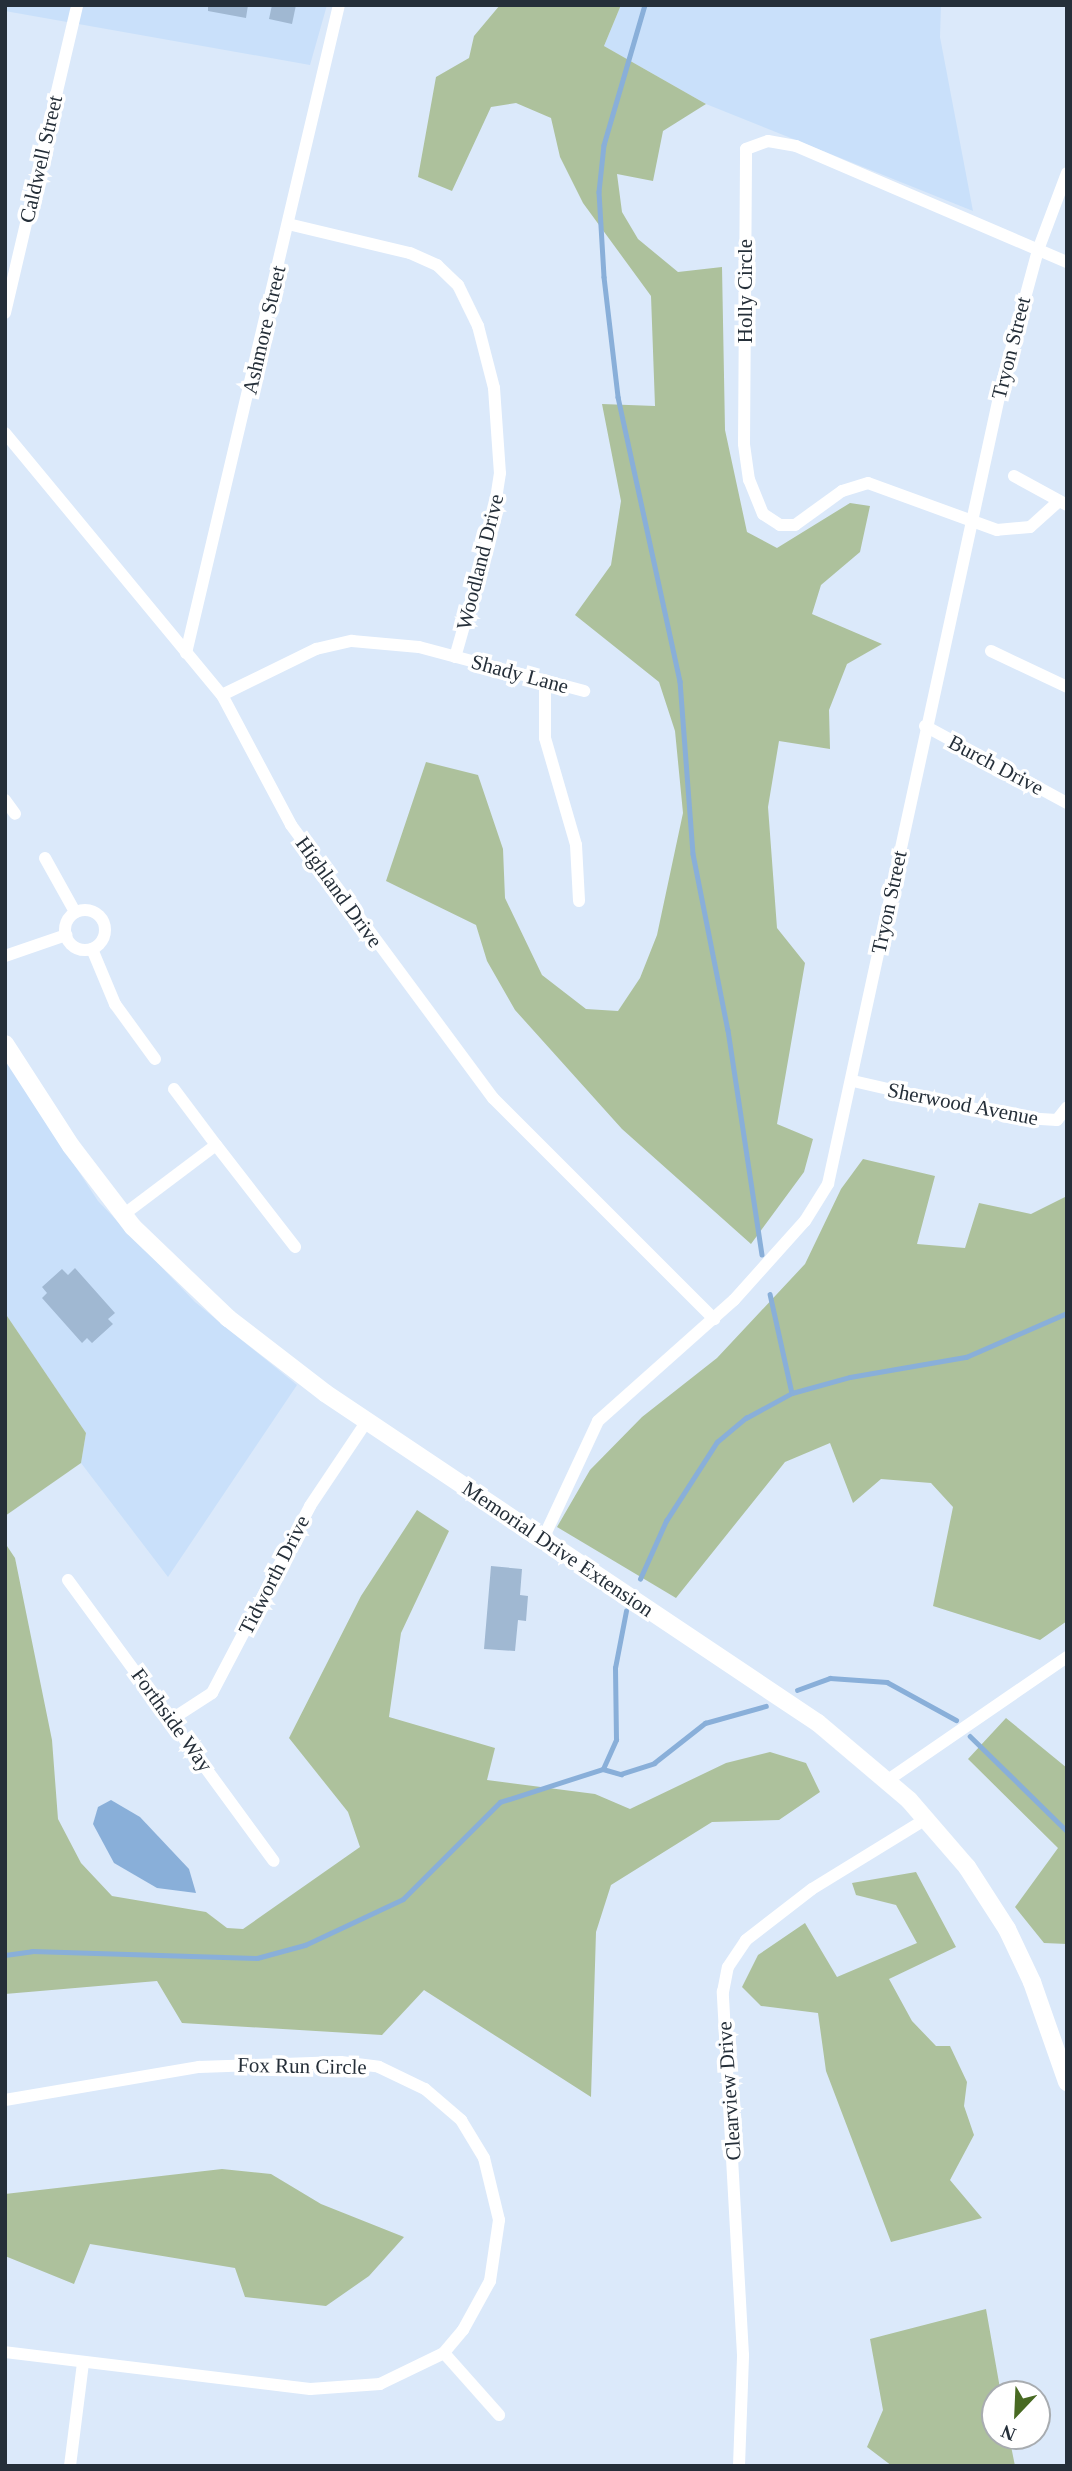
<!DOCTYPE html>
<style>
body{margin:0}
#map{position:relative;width:1072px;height:2471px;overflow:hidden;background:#dbe9fa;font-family:"Times New Roman",serif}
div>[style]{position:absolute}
.built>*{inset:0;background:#c9e0fa}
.green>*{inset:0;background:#adc19c}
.water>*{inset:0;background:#89afd9}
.stream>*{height:4.5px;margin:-2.25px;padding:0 2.25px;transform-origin:2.25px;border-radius:2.25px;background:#89afd9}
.building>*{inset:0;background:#a0b8d2}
.street>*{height:12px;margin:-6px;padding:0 6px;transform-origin:6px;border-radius:6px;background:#fff}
.street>.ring{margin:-6px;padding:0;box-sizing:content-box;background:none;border:12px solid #fff;border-radius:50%}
.secondary>*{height:18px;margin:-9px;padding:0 9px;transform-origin:9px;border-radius:9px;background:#fff}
span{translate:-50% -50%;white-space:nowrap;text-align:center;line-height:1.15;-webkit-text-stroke:7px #fff;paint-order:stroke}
.street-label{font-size:21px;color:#252f39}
.frame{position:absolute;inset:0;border:7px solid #252f39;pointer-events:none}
.north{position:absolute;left:981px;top:2380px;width:70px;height:70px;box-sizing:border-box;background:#fff;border:2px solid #a8acb0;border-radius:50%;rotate:203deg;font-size:19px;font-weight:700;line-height:28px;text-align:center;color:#252f39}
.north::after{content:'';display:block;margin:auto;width:24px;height:32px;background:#486a22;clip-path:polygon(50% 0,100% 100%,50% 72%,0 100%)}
</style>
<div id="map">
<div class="built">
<div style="clip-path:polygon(5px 5px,327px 5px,310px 65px,5px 11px)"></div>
<div style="clip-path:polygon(621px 5px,941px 5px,940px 37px,973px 211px,706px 104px,604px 46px)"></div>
<div style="clip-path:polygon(5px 1059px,98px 1201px,195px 1302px,297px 1385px,168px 1577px,81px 1463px,86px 1433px,5px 1313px)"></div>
</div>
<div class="green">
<div style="clip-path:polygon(500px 5px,621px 5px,604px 46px,706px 104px,663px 131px,653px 181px,617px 174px,622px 212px,638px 239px,678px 272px,722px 267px,725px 430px,747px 532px,777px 548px,850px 503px,870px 506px,860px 552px,821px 585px,812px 614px,882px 644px,847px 664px,829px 710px,830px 749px,779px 741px,768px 807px,777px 928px,805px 963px,777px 1124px,813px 1139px,804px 1172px,751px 1244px,622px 1129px,515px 1010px,487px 961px,476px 925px,386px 881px,426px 762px,478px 775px,503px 849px,505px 898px,542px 975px,586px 1009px,618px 1011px,640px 978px,657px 935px,683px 813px,675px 731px,659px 682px,575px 615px,611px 565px,621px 501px,602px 404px,655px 406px,651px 296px,583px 203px,560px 157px,551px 118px,516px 103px,491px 107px,452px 191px,418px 177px,436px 77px,469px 58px,474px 36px)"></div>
<div style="clip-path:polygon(863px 1159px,935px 1176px,917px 1244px,965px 1248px,979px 1203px,1031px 1214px,1067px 1196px,1067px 1621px,1040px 1640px,933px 1606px,953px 1507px,931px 1483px,881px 1479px,853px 1503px,830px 1443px,785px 1462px,676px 1598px,557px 1527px,590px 1470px,642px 1417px,717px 1358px,805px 1264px,841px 1189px)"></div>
<div style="clip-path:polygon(5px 1313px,86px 1433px,81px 1463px,5px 1516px)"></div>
<div style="clip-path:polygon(417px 1510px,449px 1531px,401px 1633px,389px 1717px,495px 1748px,487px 1780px,595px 1794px,630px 1809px,726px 1763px,770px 1752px,806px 1763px,820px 1792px,779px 1820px,712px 1822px,611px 1885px,596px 1932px,591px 2097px,424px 1990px,382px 2035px,182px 2023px,157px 1981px,5px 1994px,5px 1543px,15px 1558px,52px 1740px,58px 1819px,81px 1863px,112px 1896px,206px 1912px,227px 1928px,243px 1929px,360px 1847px,348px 1812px,289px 1738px,361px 1596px)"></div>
<div style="clip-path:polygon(1006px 1718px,1067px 1768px,1067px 1944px,1044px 1943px,1015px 1907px,1058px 1848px,968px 1759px)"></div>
<div style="clip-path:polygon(916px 1872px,956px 1947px,889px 1979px,912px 2021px,936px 2046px,950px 2046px,967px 2082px,964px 2106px,974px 2135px,950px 2180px,982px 2218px,891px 2242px,826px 2071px,818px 2013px,761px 2006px,742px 1987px,758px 1955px,805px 1923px,837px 1977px,917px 1943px,896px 1905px,856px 1895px,852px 1883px)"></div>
<div style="clip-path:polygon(222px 2169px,271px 2174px,321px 2204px,404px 2237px,369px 2276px,326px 2306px,245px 2297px,235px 2268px,90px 2244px,74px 2284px,5px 2256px,5px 2194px)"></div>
<div style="clip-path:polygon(986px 2309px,1001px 2394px,995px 2394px,995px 2436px,1009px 2436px,1015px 2466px,892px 2466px,867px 2447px,883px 2410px,870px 2339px)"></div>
</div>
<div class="water">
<div style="clip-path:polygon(111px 1800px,140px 1817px,189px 1869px,196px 1893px,157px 1888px,114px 1863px,93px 1824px,98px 1807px)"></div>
</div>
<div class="stream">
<div style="left:645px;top:5px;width:146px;rotate:106.3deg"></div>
<div style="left:604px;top:145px;width:47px;rotate:96.1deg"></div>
<div style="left:599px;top:192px;width:85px;rotate:86.6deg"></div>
<div style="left:604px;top:277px;width:121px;rotate:83.3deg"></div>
<div style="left:618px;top:397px;width:291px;rotate:77.7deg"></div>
<div style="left:680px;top:681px;width:173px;rotate:85.7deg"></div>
<div style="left:693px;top:854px;width:179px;rotate:78.8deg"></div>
<div style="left:728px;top:1030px;width:227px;rotate:81.4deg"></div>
<div style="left:770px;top:1294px;width:101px;rotate:77.5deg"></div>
<div style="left:640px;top:1579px;width:64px;rotate:-65.9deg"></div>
<div style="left:666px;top:1521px;width:94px;rotate:-57.2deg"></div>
<div style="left:717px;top:1442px;width:38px;rotate:-40deg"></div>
<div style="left:746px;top:1418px;width:52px;rotate:-28.5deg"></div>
<div style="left:792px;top:1393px;width:60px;rotate:-15.4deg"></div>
<div style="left:850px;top:1377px;width:118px;rotate:-9.8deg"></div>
<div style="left:966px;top:1357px;width:110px;rotate:-23.5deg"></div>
<div style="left:797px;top:1690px;width:35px;rotate:-20deg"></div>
<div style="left:830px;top:1678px;width:57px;rotate:4deg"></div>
<div style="left:887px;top:1682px;width:79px;rotate:28.8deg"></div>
<div style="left:970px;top:1736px;width:136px;rotate:44.4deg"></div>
<div style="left:603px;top:1769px;width:32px;rotate:-66deg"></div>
<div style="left:616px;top:1740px;width:72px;rotate:-90.8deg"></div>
<div style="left:615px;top:1668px;width:58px;rotate:-79.1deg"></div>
<div style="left:5px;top:1955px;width:27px;rotate:-8deg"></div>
<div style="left:32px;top:1951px;width:225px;rotate:1.8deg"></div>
<div style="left:257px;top:1958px;width:50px;rotate:-15.2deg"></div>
<div style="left:305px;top:1945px;width:108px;rotate:-25.1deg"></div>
<div style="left:403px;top:1899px;width:137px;rotate:-45deg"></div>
<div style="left:500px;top:1802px;width:108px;rotate:-17.8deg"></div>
<div style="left:603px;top:1769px;width:19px;rotate:16deg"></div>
<div style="left:621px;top:1774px;width:35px;rotate:-18deg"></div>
<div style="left:654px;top:1763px;width:65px;rotate:-38.1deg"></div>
<div style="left:705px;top:1723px;width:63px;rotate:-15.6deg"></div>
</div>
<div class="building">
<div style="clip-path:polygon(208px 5px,248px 5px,246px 18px,208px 11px)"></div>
<div style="clip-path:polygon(272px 5px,296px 5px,292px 24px,269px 19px)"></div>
<div style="clip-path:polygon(75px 1268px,115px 1313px,108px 1319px,113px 1324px,92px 1343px,87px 1338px,82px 1343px,42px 1298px,47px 1293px,42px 1287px,62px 1269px,68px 1275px)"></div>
<div style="clip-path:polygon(491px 1566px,522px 1569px,520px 1595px,528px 1596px,526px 1621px,518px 1620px,515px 1651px,484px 1649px)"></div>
</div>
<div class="street">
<div style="left:288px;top:224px;width:125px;rotate:13.4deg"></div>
<div style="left:410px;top:253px;width:30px;rotate:24deg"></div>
<div style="left:437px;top:265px;width:29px;rotate:44deg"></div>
<div style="left:458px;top:285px;width:46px;rotate:64deg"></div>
<div style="left:478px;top:326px;width:64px;rotate:75.5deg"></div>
<div style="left:494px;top:388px;width:85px;rotate:86deg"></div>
<div style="left:500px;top:473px;width:59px;rotate:98.8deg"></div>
<div style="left:491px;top:531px;width:131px;rotate:105.9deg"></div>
<div style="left:5px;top:313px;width:316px;rotate:-76.8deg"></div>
<div style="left:5px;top:433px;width:340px;rotate:50.4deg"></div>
<div style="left:222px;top:695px;width:147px;rotate:62deg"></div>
<div style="left:291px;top:825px;width:340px;rotate:53.5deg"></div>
<div style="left:493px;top:1098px;width:313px;rotate:45deg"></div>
<div style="left:1014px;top:476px;width:60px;rotate:28.7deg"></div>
<div style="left:1059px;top:501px;width:39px;rotate:138deg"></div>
<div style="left:1030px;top:527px;width:33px;rotate:175deg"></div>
<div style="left:997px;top:530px;width:137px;rotate:-160deg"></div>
<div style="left:868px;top:483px;width:27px;rotate:163deg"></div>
<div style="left:842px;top:491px;width:58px;rotate:144.1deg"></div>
<div style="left:795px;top:525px;width:15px;rotate:180deg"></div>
<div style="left:780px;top:525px;width:20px;rotate:-147deg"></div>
<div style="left:763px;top:514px;width:37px;rotate:-112deg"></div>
<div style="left:749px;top:480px;width:36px;rotate:-98deg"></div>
<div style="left:744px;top:444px;width:295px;rotate:-89.6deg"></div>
<div style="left:746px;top:149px;width:23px;rotate:-20deg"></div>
<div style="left:768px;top:141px;width:28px;rotate:10deg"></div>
<div style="left:796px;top:146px;width:295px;rotate:23.2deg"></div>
<div style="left:991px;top:651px;width:84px;rotate:25.3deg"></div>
<div style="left:186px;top:653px;width:666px;rotate:-76.72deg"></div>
<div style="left:545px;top:682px;width:56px;rotate:90deg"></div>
<div style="left:545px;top:738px;width:111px;rotate:73.8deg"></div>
<div style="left:576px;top:845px;width:56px;rotate:86.9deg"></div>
<div style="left:222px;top:695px;width:105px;rotate:-26.1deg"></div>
<div style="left:316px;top:649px;width:37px;rotate:-13deg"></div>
<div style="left:352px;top:641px;width:67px;rotate:5.1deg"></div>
<div style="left:419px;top:647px;width:171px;rotate:14.9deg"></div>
<div style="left:925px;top:726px;width:162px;rotate:28.5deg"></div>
<div style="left:5px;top:800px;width:17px;rotate:54deg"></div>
<div style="left:45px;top:858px;width:62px;rotate:60.9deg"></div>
<div class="ring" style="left:65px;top:910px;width:28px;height:28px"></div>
<div style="left:92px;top:949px;width:60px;rotate:67.3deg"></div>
<div style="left:115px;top:1004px;width:68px;rotate:54deg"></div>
<div style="left:5px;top:956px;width:65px;rotate:-19deg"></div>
<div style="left:853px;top:1081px;width:161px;rotate:12.9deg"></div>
<div style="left:1010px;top:1117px;width:47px;rotate:3.7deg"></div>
<div style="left:1057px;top:1120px;width:16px;rotate:-52deg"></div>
<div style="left:174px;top:1089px;width:70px;rotate:53.1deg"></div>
<div style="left:123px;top:1215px;width:116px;rotate:-37deg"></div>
<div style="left:216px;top:1145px;width:129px;rotate:52.2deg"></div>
<div style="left:543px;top:1539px;width:130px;rotate:-65deg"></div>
<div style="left:598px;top:1421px;width:182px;rotate:-41.7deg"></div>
<div style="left:734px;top:1300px;width:106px;rotate:-48.1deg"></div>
<div style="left:805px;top:1221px;width:44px;rotate:-58.1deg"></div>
<div style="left:828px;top:1184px;width:824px;rotate:-77.74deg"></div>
<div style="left:1003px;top:379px;width:134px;rotate:-74.8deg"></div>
<div style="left:1038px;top:250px;width:82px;rotate:-69.4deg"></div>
<div style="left:68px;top:1580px;width:348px;rotate:53.8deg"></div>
<div style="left:172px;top:1719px;width:48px;rotate:-33deg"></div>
<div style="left:212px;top:1693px;width:211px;rotate:-62.3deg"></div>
<div style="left:310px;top:1506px;width:102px;rotate:-56.2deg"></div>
<div style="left:888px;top:1780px;width:217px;rotate:-34.5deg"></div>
<div style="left:5px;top:2100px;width:197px;rotate:-9.7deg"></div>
<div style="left:199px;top:2067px;width:142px;rotate:-2deg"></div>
<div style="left:341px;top:2062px;width:38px;rotate:7deg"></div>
<div style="left:379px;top:2067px;width:51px;rotate:25.6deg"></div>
<div style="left:425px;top:2089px;width:48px;rotate:40.7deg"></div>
<div style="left:461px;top:2120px;width:44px;rotate:58.8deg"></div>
<div style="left:484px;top:2158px;width:64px;rotate:76.4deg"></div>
<div style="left:499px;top:2220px;width:62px;rotate:98.4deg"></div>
<div style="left:490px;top:2281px;width:56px;rotate:118.9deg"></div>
<div style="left:463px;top:2330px;width:30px;rotate:130deg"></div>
<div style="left:444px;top:2353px;width:71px;rotate:154.2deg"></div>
<div style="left:380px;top:2384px;width:70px;rotate:175.9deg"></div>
<div style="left:310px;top:2389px;width:307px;rotate:-173.1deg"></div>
<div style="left:444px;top:2353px;width:83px;rotate:48.4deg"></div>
<div style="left:70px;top:2466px;width:104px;rotate:-82.8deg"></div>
<div style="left:739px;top:2466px;width:111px;rotate:-87.9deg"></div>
<div style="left:743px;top:2355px;width:364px;rotate:-93.2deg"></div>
<div style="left:723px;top:1992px;width:25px;rotate:-79deg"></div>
<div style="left:728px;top:1967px;width:32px;rotate:-56deg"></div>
<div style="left:746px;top:1940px;width:83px;rotate:-37.7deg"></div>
<div style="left:812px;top:1889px;width:134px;rotate:-31.6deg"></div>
</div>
<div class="secondary">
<div style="left:5px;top:1044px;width:121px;rotate:57.1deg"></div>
<div style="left:71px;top:1146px;width:102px;rotate:52.6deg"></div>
<div style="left:133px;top:1227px;width:132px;rotate:43.8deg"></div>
<div style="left:228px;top:1318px;width:123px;rotate:37.7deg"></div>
<div style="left:325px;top:1393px;width:593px;rotate:33.8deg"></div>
<div style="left:818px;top:1723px;width:119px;rotate:40.2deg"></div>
<div style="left:909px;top:1800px;width:89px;rotate:49.1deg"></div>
<div style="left:967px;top:1867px;width:74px;rotate:57.2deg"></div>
<div style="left:1007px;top:1929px;width:59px;rotate:64.7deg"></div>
<div style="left:1032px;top:1982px;width:106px;rotate:70.7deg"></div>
</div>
<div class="street-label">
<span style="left:41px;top:159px;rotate:-77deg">Caldwell Street</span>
<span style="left:745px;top:291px;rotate:-90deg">Holly Circle</span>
<span style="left:264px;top:330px;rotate:-77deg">Ashmore Street</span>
<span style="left:1011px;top:348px;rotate:-76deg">Tryon Street</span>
<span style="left:480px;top:562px;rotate:-76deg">Woodland Drive</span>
<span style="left:520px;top:674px;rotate:15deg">Shady Lane</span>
<span style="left:996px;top:765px;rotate:28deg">Burch Drive</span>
<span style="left:339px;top:892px;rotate:54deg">Highland Drive</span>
<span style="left:889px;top:902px;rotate:-78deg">Tryon Street</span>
<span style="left:963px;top:1104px;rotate:11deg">Sherwood Avenue</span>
<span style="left:558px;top:1549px;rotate:34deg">Memorial Drive Extension</span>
<span style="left:274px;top:1575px;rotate:-63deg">Tidworth Drive</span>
<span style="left:172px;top:1720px;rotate:54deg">Forthside Way</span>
<span style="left:302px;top:2066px;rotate:1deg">Fox Run Circle</span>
<span style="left:729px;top:2091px;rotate:-94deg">Clearview Drive</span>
</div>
<div class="frame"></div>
<div class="north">N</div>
</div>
